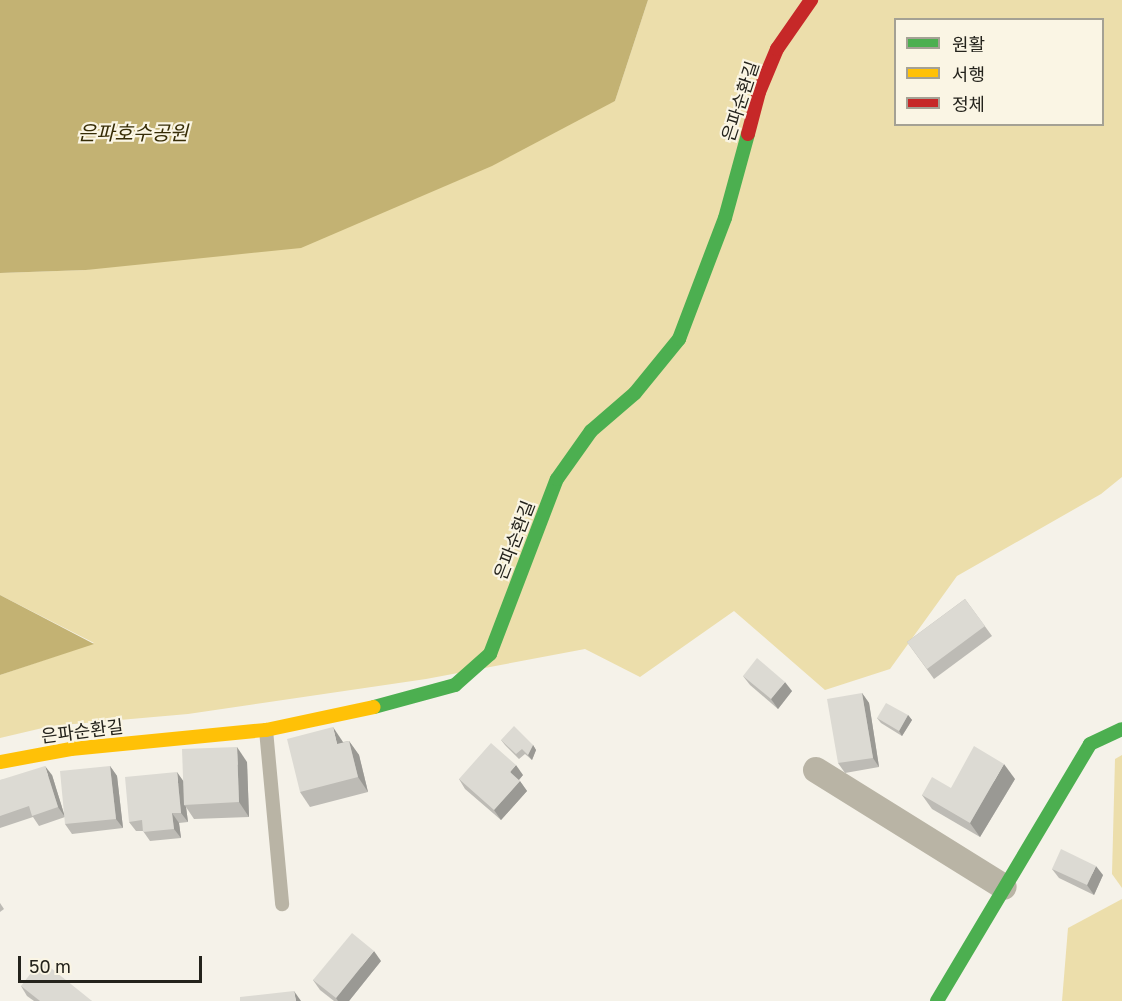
<!DOCTYPE html>
<meta charset="utf-8">
<style>
body{margin:0}
#map{position:relative;width:1122px;height:1001px;overflow:hidden;background:#f5f2e9;font-family:"Golos Text","Noto Sans KR",sans-serif}
div>[style]{position:absolute}
.green>*{inset:0;background:#ecdeab}
.water>*{inset:0;background:#c3b273}
.lane>*{height:14px;margin:-7px;padding:0 7px;transform-origin:7px;border-radius:7px;background:#b9b4a5}
.street>*{height:26px;margin:-13px;padding:0 13px;transform-origin:13px;border-radius:13px;background:#b9b4a5}
.fast>*{height:14px;margin:-7px;padding:0 7px;transform-origin:7px;border-radius:7px;background:#4caf50}
.slow>*{height:14px;margin:-7px;padding:0 7px;transform-origin:7px;border-radius:7px;background:#ffc107}
.jam>*{height:14px;margin:-7px;padding:0 7px;transform-origin:7px;border-radius:7px;background:#c62828}
.wall>*{inset:0;background:#bdbbb5}
.shaded-wall>*{inset:0;background:#9a9994}
.building>*{inset:0;background:#dcdad3}
span{translate:-50% -50%;white-space:nowrap;text-align:center;line-height:1.15;-webkit-text-stroke:4.5px #faf5e4;paint-order:stroke}
.street-label{font-size:18px;color:#24231c}
.water-label{font-size:20px;color:#362c06;font-style:italic}
.legend{position:absolute;left:894px;top:18px;width:210px;height:108px;box-sizing:border-box;background:#faf5e4;border:2px solid #a4a194;margin:0;padding:8px 10px;list-style:none;font-size:18px;color:#24231c}
.legend li{display:flex;align-items:center;gap:12px;height:30px}
.legend b{width:30px;border:2px solid #a4a194}
.scale{position:absolute;left:18px;top:956px;width:184px;height:27px;box-sizing:border-box;border:3px solid #24231c;border-top:0;padding-left:8px;font-size:18px;line-height:21px;white-space:nowrap;color:#24231c;-webkit-text-stroke:4px #faf5e4;paint-order:stroke}
</style>
<div id="map">
<div class="green">
<div style="clip-path:polygon(evenodd,648px 0,1122px 0,1122px 477px,1101px 494px,957px 576px,890px 669px,825px 690px,734px 611px,640px 677px,585px 649px,426px 679px,188px 714px,51px 726px,0 738px,0 675px,94px 643px,0 595px,0 273px,86px 270px,615px 101px,648px 0,896px 20px,1102px 20px,1102px 124px,896px 124px,896px 20px)"></div>
<div style="clip-path:polygon(1122px 755px,1122px 888px,1112px 874px,1115px 759px)"></div>
<div style="clip-path:polygon(1122px 899px,1122px 1001px,1062px 1001px,1068px 928px)"></div>
</div>
<div class="water">
<div style="clip-path:polygon(0 0,648px 0,615px 101px,492px 166px,301px 248px,86px 270px,0 273px)"></div>
<div style="clip-path:polygon(0 595px,94px 644px,0 675px)"></div>
</div>
<div class="lane">
<div style="left:266px;top:730px;width:175px;rotate:84.7deg"></div>
</div>
<div class="street">
<div style="left:816px;top:770px;width:221px;rotate:31.9deg"></div>
</div>
<div class="fast">
<div style="left:374px;top:707px;width:84px;rotate:-15.2deg"></div>
<div style="left:455px;top:685px;width:47px;rotate:-41.5deg"></div>
<div style="left:490px;top:654px;width:187px;rotate:-69.1deg"></div>
<div style="left:557px;top:479px;width:59px;rotate:-54.7deg"></div>
<div style="left:591px;top:431px;width:58px;rotate:-40.8deg"></div>
<div style="left:635px;top:393px;width:70px;rotate:-50.8deg"></div>
<div style="left:679px;top:339px;width:129px;rotate:-69.2deg"></div>
<div style="left:725px;top:218px;width:87px;rotate:-74.7deg"></div>
<div style="left:937px;top:1001px;width:299px;rotate:-59.2deg"></div>
<div style="left:1090px;top:744px;width:35px;rotate:-25deg"></div>
</div>
<div class="slow">
<div style="left:0;top:762px;width:72px;rotate:-10.4deg"></div>
<div style="left:71px;top:749px;width:196px;rotate:-5.6deg"></div>
<div style="left:266px;top:730px;width:110px;rotate:-12deg"></div>
</div>
<div class="jam">
<div style="left:748px;top:134px;width:43px;rotate:-75.3deg"></div>
<div style="left:759px;top:92px;width:47px;rotate:-67.3deg"></div>
<div style="left:777px;top:49px;width:60px;rotate:-55.2deg"></div>
</div>
<div class="wall">
<div style="clip-path:polygon(965px 599px,992px 636px,934px 679px,907px 642px)"></div>
<div style="clip-path:polygon(743px 676px,792px 691px,778px 709px,750px 685px)"></div>
<div style="clip-path:polygon(862px 693px,869px 703px,879px 767px,845px 773px,838px 763px)"></div>
<div style="clip-path:polygon(908px 715px,912px 720px,902px 736px,881px 723px,877px 718px)"></div>
<div style="clip-path:polygon(501px 740px,533px 745px,536px 750px,532px 760px,525px 754px,519px 759px,505px 745px)"></div>
<div style="clip-path:polygon(349px 741px,359px 755px,368px 792px,310px 807px,300px 792px,343px 742px)"></div>
<div style="clip-path:polygon(247px 762px,249px 817px,194px 819px,186px 807px,188px 822px,179px 823px,181px 838px,150px 841px,143px 831px,136px 831px,129px 822px,183px 781px)"></div>
<div style="clip-path:polygon(110px 766px,117px 776px,123px 828px,72px 834px,65px 824px,65px 817px,39px 826px,33px 817px,0 828px,0 780px,52px 775px,64px 814px)"></div>
<div style="clip-path:polygon(523px 775px,519px 780px,527px 791px,501px 820px,465px 789px,459px 779px)"></div>
<div style="clip-path:polygon(1015px 779px,980px 837px,932px 809px,922px 795px,951px 788px)"></div>
<div style="clip-path:polygon(1052px 869px,1103px 875px,1094px 895px,1059px 878px)"></div>
<div style="clip-path:polygon(0 903px,4px 909px,0 912px)"></div>
<div style="clip-path:polygon(381px 961px,349px 1001px,334px 1001px,320px 990px,313px 980px)"></div>
<div style="clip-path:polygon(21px 986px,92px 1001px,34px 1001px,27px 996px)"></div>
</div>
<div class="shaded-wall">
<div style="clip-path:polygon(785px 682px,792px 691px,778px 709px,771px 699px)"></div>
<div style="clip-path:polygon(862px 693px,869px 703px,879px 767px,873px 758px)"></div>
<div style="clip-path:polygon(908px 715px,912px 720px,902px 736px,899px 731px)"></div>
<div style="clip-path:polygon(333px 727px,343px 742px,347px 758px,337px 744px)"></div>
<div style="clip-path:polygon(349px 741px,359px 755px,368px 792px,358px 777px)"></div>
<div style="clip-path:polygon(533px 745px,536px 750px,532px 760px,528px 755px)"></div>
<div style="clip-path:polygon(237px 747px,247px 762px,249px 817px,239px 802px)"></div>
<div style="clip-path:polygon(1004px 764px,1015px 779px,980px 837px,970px 823px)"></div>
<div style="clip-path:polygon(516px 765px,523px 775px,517px 782px,510px 772px)"></div>
<div style="clip-path:polygon(45px 766px,52px 775px,65px 817px,58px 807px)"></div>
<div style="clip-path:polygon(110px 766px,117px 776px,123px 828px,116px 819px)"></div>
<div style="clip-path:polygon(177px 772px,184px 782px,184px 805px,186px 807px,188px 822px,181px 813px)"></div>
<div style="clip-path:polygon(520px 781px,527px 791px,501px 820px,494px 810px)"></div>
<div style="clip-path:polygon(172px 813px,179px 823px,181px 838px,174px 829px)"></div>
<div style="clip-path:polygon(1096px 866px,1103px 875px,1094px 895px,1087px 885px)"></div>
<div style="clip-path:polygon(374px 951px,381px 961px,349px 1001px,338px 1001px,336px 998px)"></div>
<div style="clip-path:polygon(294px 991px,301px 1001px,296px 1001px)"></div>
</div>
<div class="building">
<div style="clip-path:polygon(965px 599px,985px 626px,927px 669px,907px 642px)"></div>
<div style="clip-path:polygon(757px 658px,785px 682px,771px 699px,743px 676px)"></div>
<div style="clip-path:polygon(862px 693px,873px 758px,838px 763px,827px 699px)"></div>
<div style="clip-path:polygon(886px 703px,908px 715px,899px 731px,877px 718px)"></div>
<div style="clip-path:polygon(514px 726px,533px 745px,528px 755px,522px 749px,516px 754px,501px 740px)"></div>
<div style="clip-path:polygon(333px 727px,337px 744px,349px 741px,358px 777px,300px 792px,287px 739px)"></div>
<div style="clip-path:polygon(491px 743px,516px 765px,510px 772px,520px 781px,494px 810px,459px 779px)"></div>
<div style="clip-path:polygon(974px 746px,1004px 764px,970px 823px,922px 795px,932px 777px,951px 788px)"></div>
<div style="clip-path:polygon(237px 747px,239px 802px,184px 805px,182px 749px)"></div>
<div style="clip-path:polygon(45px 766px,58px 807px,32px 816px,29px 806px,0 816px,0 780px)"></div>
<div style="clip-path:polygon(110px 766px,116px 819px,65px 824px,60px 771px)"></div>
<div style="clip-path:polygon(177px 772px,181px 813px,172px 813px,174px 829px,143px 832px,142px 820px,129px 822px,125px 777px)"></div>
<div style="clip-path:polygon(1061px 849px,1096px 866px,1087px 885px,1052px 869px)"></div>
<div style="clip-path:polygon(352px 933px,374px 951px,336px 998px,313px 980px)"></div>
<div style="clip-path:polygon(41px 960px,92px 1001px,40px 1001px,21px 986px)"></div>
<div style="clip-path:polygon(294px 991px,296px 1001px,240px 1001px,240px 997px)"></div>
</div>
<div class="street-label">
<span style="left:740px;top:101px;rotate:-72deg">은파순환길</span>
<span style="left:514px;top:540px;rotate:-69deg">은파순환길</span>
<span style="left:82px;top:731px;rotate:-7deg">은파순환길</span>
</div>
<div class="water-label">
<span style="left:133px;top:132px">은파호수공원</span>
</div>
<ul class="legend">
<li><b style="height:8px;background:#4caf50"></b>원활</li>
<li><b style="height:8px;background:#ffc107"></b>서행</li>
<li><b style="height:8px;background:#c62828"></b>정체</li>
</ul>
<div class="scale">50 m</div>
</div>
